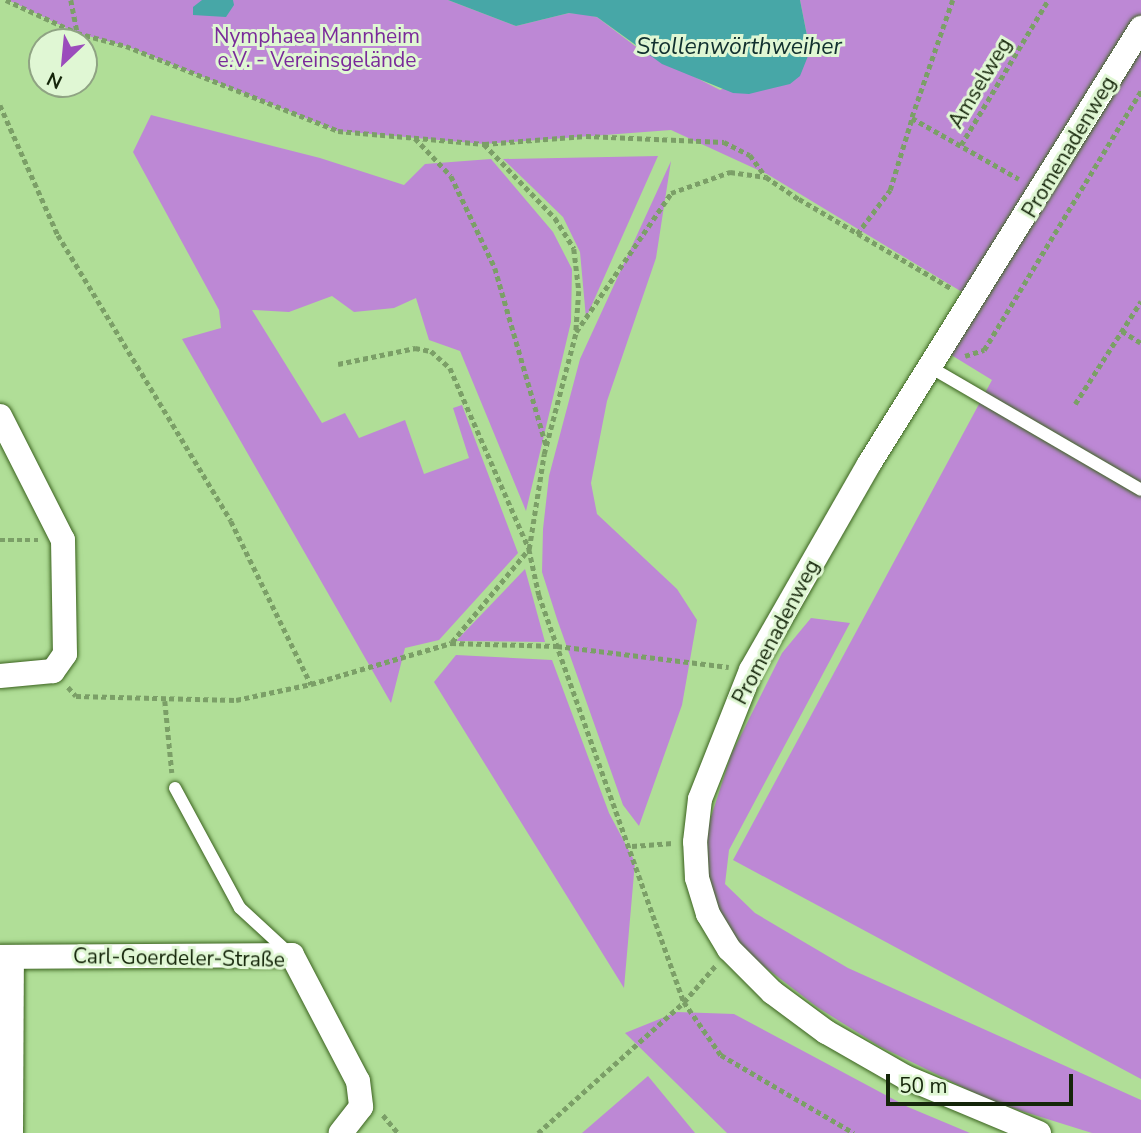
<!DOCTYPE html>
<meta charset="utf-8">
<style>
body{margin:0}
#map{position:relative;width:1141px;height:1133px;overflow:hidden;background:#b0de97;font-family:"Nunito Sans",sans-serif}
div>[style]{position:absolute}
.green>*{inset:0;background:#bd88d5}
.water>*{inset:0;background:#47a7a7}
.path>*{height:4.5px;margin-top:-2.25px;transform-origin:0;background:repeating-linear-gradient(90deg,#7b9f67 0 5px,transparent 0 8.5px)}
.roads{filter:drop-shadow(0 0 2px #3b631f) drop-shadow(0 0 2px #3b631f)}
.service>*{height:12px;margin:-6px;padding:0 6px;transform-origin:6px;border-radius:6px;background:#fff}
.minor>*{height:24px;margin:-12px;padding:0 12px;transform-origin:12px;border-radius:12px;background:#fff}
span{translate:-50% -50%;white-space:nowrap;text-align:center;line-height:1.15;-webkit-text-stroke:6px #e0f7d4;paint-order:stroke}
.park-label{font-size:21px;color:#7a2a9a}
.street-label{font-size:21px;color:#15260a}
.water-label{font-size:23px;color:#11302f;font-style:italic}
.north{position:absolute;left:28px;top:28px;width:70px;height:70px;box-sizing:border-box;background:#e0f7d4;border:2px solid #8fa383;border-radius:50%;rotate:206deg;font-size:19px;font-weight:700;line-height:28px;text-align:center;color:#15260a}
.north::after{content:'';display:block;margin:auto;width:24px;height:32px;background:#9b4cbc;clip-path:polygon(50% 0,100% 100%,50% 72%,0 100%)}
.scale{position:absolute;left:886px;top:1074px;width:187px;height:32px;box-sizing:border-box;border:4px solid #15260a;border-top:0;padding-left:9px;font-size:21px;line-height:24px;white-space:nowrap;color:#15260a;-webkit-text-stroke:5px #e0f7d4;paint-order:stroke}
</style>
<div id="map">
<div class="green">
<div style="clip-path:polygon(8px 0,448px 0,516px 26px,569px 13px,582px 14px,597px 17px,635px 46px,720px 90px,810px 51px,800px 0,1141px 0,1141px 1079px,733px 860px,992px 380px,948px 353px,977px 301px,767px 174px,671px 130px,484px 144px,338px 131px,126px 46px,77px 33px)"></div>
<div style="clip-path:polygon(151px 115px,320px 158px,404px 185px,425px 164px,491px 159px,553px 232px,572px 269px,571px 322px,526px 511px,460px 351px,429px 340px,416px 298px,394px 308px,354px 312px,332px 296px,289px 312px,252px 310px,322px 423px,345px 413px,359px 438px,405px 420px,424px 474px,469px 458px,453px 408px,462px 405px,518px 553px,439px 640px,405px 648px,391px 703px,182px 339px,221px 328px,219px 310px,133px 152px)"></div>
<div style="clip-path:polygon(658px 156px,586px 318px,580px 252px,563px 217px,503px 159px)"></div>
<div style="clip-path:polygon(671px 161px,656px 258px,607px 401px,591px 483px,597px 514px,677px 589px,697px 620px,682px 705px,639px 826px,623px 805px,557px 619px,542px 572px,543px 529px,549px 476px,580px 359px)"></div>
<div style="clip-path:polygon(525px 569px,545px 642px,456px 641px)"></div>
<div style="clip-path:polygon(811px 618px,850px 623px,729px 850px,725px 884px,755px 913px,848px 968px,1141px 1100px,1141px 1133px,1092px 1133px,993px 1102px,879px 1046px,817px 1007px,752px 957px,717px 917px,702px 871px,703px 842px,731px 755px,782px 653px)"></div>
<div style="clip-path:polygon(456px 655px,552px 660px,609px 813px,635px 862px,624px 988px,434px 682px)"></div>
<div style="clip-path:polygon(677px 1012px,734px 1014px,908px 1107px,970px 1133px,727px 1133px,625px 1033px)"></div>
<div style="clip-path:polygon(648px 1076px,695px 1133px,582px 1133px)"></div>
</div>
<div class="water">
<div style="clip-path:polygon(202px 0,233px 0,234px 5px,226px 17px,193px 15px,193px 7px)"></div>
<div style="clip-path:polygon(448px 0,800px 0,810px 51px,800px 76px,790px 84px,749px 94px,733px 93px,662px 64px,597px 17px,569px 13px,516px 26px)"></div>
</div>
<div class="path">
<div style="left:6px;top:0;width:78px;rotate:24.9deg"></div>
<div style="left:77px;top:33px;width:51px;rotate:14.9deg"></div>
<div style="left:126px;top:46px;width:228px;rotate:21.8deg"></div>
<div style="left:338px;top:131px;width:147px;rotate:5.1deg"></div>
<div style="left:484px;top:144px;width:103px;rotate:46.2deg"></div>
<div style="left:555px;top:218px;width:36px;rotate:58deg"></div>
<div style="left:574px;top:249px;width:42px;rotate:83.2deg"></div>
<div style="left:579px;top:291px;width:41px;rotate:94.2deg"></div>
<div style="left:71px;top:0;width:33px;rotate:79deg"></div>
<div style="left:953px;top:0;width:125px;rotate:109.2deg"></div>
<div style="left:912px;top:118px;width:123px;rotate:29.7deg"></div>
<div style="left:0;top:105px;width:142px;rotate:66deg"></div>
<div style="left:58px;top:235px;width:334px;rotate:58.8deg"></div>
<div style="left:231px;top:521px;width:182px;rotate:63.9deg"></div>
<div style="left:415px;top:138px;width:52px;rotate:46.5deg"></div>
<div style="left:451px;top:176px;width:102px;rotate:64.4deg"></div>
<div style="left:495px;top:268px;width:184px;rotate:73.9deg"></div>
<div style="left:484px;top:144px;width:102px;rotate:-4.5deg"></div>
<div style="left:586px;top:136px;width:138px;rotate:2.5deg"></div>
<div style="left:724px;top:142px;width:29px;rotate:27deg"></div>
<div style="left:750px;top:155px;width:27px;rotate:54deg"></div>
<div style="left:766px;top:177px;width:40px;rotate:34deg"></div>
<div style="left:799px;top:199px;width:176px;rotate:30.4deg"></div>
<div style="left:961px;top:145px;width:169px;rotate:-59deg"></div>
<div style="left:857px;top:234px;width:55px;rotate:-53.1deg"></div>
<div style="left:890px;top:190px;width:75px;rotate:-73deg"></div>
<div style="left:1122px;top:331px;width:22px;rotate:32deg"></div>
<div style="left:965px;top:356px;width:20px;rotate:-18deg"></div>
<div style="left:984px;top:350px;width:303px;rotate:-58.8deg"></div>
<div style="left:338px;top:364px;width:79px;rotate:-11.7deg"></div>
<div style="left:415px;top:348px;width:16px;rotate:11deg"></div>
<div style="left:431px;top:351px;width:25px;rotate:42deg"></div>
<div style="left:450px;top:368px;width:197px;rotate:66.4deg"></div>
<div style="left:529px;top:549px;width:47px;rotate:77.7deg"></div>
<div style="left:539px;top:595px;width:432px;rotate:70.4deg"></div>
<div style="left:684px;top:1002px;width:65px;rotate:55.1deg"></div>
<div style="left:721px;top:1055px;width:154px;rotate:30.4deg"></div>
<div style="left:1075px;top:404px;width:122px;rotate:-57.3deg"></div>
<div style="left:0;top:540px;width:38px"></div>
<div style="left:452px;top:642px;width:121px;rotate:-50.4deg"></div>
<div style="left:529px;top:549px;width:96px;rotate:-81deg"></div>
<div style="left:544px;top:454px;width:126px;rotate:-75.3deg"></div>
<div style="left:576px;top:332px;width:168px;rotate:-55.6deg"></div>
<div style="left:671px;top:193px;width:63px;rotate:-19.6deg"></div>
<div style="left:730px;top:172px;width:36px;rotate:8deg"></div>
<div style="left:68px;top:687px;width:12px;rotate:48deg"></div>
<div style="left:76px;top:696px;width:160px;rotate:1.4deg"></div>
<div style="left:236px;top:700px;width:77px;rotate:-12deg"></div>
<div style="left:311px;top:684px;width:146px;rotate:-16.3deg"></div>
<div style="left:451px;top:643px;width:106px;rotate:1.6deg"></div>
<div style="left:557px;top:646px;width:173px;rotate:7deg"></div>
<div style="left:165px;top:701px;width:72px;rotate:84.4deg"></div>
<div style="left:632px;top:846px;width:41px;rotate:-4.2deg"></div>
<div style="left:383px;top:1115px;width:23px;rotate:50deg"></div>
<div style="left:538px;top:1133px;width:196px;rotate:-41.9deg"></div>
<div style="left:684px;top:1002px;width:48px;rotate:-49.3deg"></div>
</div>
<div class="roads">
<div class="service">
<div style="left:930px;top:367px;width:244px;rotate:30.2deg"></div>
<div style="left:175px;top:788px;width:136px;rotate:61.6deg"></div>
<div style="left:240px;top:908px;width:67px;rotate:42.6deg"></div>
</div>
<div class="minor">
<div style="left:0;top:416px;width:139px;rotate:63.1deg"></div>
<div style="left:63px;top:540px;width:114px;rotate:89deg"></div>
<div style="left:65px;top:654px;width:21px;rotate:125deg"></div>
<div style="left:53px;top:671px;width:53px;rotate:174.6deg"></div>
<div style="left:0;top:957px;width:292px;rotate:-0.4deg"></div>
<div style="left:292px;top:955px;width:142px;rotate:62.4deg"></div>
<div style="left:358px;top:1081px;width:26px;rotate:83deg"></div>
<div style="left:361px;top:1107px;width:33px;rotate:128deg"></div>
<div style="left:11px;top:1133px;width:176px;rotate:-89.7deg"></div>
<div style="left:1039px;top:1133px;width:145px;rotate:-157.3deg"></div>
<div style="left:905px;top:1077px;width:91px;rotate:-150.3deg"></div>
<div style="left:826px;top:1032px;width:67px;rotate:-143.5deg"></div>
<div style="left:772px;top:992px;width:61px;rotate:-135deg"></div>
<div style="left:729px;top:949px;width:41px;rotate:-121deg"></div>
<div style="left:708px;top:914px;width:38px;rotate:-107deg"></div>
<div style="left:697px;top:878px;width:36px;rotate:-93deg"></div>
<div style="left:695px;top:842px;width:43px;rotate:-83.4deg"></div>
<div style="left:700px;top:799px;width:139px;rotate:-68.4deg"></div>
<div style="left:751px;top:670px;width:237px;rotate:-60.2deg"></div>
<div style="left:869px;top:464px;width:514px;rotate:-58.04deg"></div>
</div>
</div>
<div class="park-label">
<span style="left:317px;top:48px">Nymphaea Mannheim<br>e.V. - Vereinsgelände</span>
</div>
<div class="street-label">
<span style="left:980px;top:83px;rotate:-59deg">Amselweg</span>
<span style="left:1069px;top:147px;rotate:-59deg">Promenadenweg</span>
<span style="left:776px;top:632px;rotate:-62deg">Promenadenweg</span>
<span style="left:179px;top:958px;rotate:1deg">Carl-Goerdeler-Straße</span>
</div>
<div class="water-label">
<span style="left:739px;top:47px">Stollenwörthweiher</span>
</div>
<div class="north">N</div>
<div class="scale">50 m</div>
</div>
